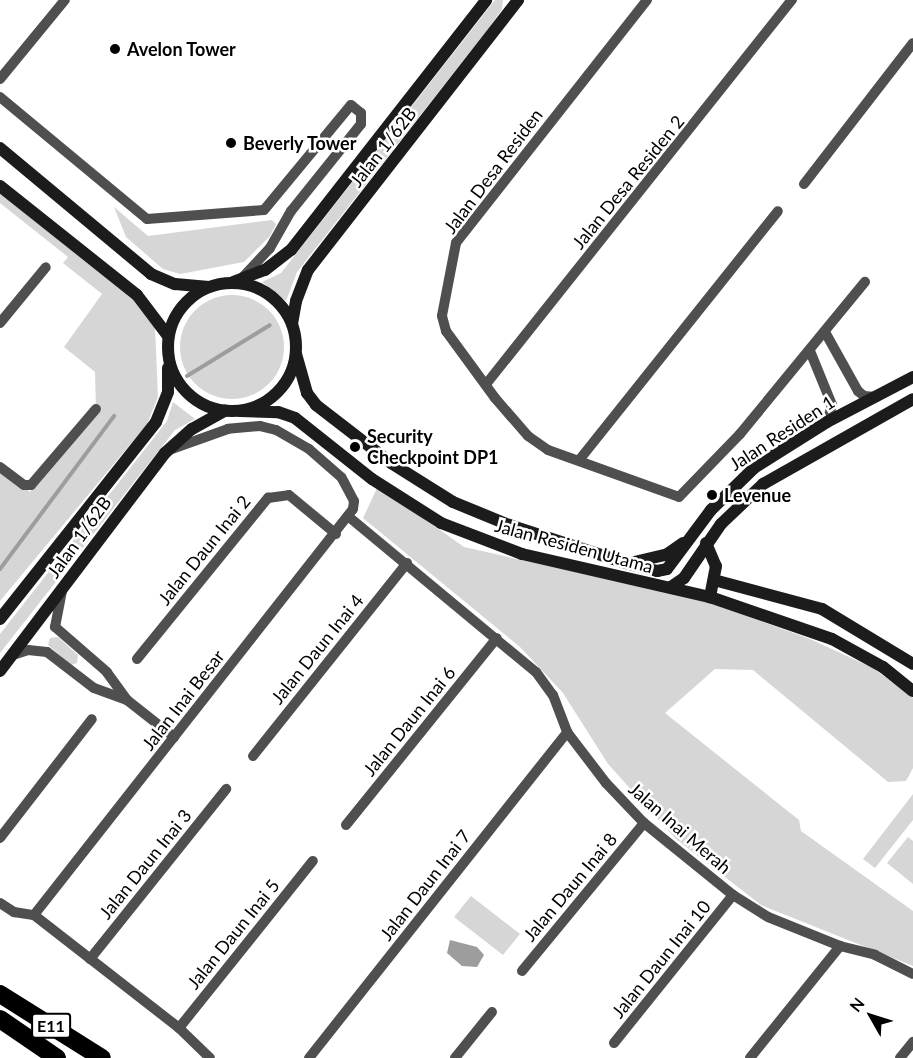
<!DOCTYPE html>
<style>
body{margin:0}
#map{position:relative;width:913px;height:1058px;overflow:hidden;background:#fff;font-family:Lato,sans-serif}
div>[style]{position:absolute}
.green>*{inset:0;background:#d6d6d6}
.round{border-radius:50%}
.water>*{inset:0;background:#9d9d9d}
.stream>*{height:4px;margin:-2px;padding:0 2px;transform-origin:2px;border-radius:2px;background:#9d9d9d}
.street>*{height:10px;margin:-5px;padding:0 5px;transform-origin:5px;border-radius:5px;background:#4f4f4f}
.secondary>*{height:12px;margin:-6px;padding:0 6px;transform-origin:6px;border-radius:6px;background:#1c1c1c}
.secondary>.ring{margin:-6px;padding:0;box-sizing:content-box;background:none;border:12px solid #1c1c1c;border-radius:50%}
.highway>*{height:18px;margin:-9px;padding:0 9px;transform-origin:9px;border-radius:9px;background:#000}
.dots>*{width:16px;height:16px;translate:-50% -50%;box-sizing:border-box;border:3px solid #fff;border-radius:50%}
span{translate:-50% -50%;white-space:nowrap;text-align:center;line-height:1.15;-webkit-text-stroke:5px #fff;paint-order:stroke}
.shield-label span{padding:2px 4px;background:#fff;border:2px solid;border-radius:4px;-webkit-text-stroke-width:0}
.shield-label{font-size:16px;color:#000;font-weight:700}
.poi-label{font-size:18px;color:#000;font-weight:700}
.left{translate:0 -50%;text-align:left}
.street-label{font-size:18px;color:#000}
.north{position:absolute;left:841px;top:986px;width:60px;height:60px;-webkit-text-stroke:4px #fff;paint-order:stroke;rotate:309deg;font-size:16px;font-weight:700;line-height:24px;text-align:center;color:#000}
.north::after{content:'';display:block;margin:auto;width:21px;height:27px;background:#000;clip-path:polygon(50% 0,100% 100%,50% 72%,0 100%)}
</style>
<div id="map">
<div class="green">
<div style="clip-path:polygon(495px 0,503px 0,502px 9px,488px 29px,297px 272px,286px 301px,262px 282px,281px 273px)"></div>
<div style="clip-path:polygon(0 192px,142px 305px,155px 328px,158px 397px,147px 424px,0 601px,0 469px,30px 492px,96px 409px,95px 372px,64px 347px,102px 294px,63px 263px,68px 257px,0 203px)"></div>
<div style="clip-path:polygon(114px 207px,148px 236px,272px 220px,276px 224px,270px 236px,244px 262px,180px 274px,163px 269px,126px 237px)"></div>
<div class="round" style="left:180px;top:295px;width:104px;height:104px"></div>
<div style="clip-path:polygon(173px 402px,195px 419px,175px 430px,0 653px,0 634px,167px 421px)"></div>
<div style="clip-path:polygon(378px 486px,464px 547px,708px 602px,810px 639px,873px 668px,913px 698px,913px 768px,906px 781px,888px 782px,753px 670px,715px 669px,665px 713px,799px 820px,801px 831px,913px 911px,913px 966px,761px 905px,676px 839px,608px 764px,563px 693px,520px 647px,363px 518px)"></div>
<div style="clip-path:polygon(58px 637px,78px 655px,77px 663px,71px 665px,48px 645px,50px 638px)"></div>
<div style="clip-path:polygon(913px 794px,913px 820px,875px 868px,863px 859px)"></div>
<div style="clip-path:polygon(908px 837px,913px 841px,913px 884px,887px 863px)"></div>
<div style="clip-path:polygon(471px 896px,520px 934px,503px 955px,454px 917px)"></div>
</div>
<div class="water">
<div style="clip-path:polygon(450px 940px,477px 947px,484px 955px,477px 967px,462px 966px,447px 953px)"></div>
</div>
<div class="stream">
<div style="left:187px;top:376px;width:97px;rotate:-31.6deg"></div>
<div style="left:0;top:569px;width:191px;rotate:-53.3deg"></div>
</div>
<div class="street">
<div style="left:647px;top:0;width:309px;rotate:128.2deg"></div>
<div style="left:456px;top:243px;width:74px;rotate:100.9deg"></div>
<div style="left:442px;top:316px;width:16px;rotate:75deg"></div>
<div style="left:446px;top:331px;width:83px;rotate:53.8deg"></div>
<div style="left:495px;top:398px;width:50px;rotate:49deg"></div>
<div style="left:528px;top:436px;width:24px;rotate:35deg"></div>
<div style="left:548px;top:450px;width:139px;rotate:19.7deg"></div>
<div style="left:679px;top:497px;width:88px;rotate:-45.9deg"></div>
<div style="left:740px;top:434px;width:197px;rotate:-50.6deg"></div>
<div style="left:0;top:79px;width:102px;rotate:-50.6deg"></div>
<div style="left:0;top:97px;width:191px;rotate:39.7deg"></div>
<div style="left:147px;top:219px;width:117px;rotate:-4.4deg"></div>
<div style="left:264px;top:210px;width:136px;rotate:-50.4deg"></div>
<div style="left:351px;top:105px;width:13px;rotate:39deg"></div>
<div style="left:361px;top:113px;width:11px;rotate:90deg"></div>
<div style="left:361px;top:124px;width:112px;rotate:128.8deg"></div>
<div style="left:291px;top:211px;width:43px;rotate:119.6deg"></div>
<div style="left:270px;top:248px;width:40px;rotate:133deg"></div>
<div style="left:804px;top:184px;width:178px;rotate:-52.3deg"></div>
<div style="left:0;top:323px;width:72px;rotate:-50.6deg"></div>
<div style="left:825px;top:332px;width:68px;rotate:60.8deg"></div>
<div style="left:858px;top:391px;width:8px;rotate:40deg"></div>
<div style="left:864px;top:396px;width:12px;rotate:5deg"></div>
<div style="left:810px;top:351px;width:58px;rotate:67.8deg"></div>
<div style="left:832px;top:405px;width:18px;rotate:106deg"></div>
<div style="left:487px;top:383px;width:490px;rotate:-51.5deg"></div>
<div style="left:580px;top:459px;width:317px;rotate:-51.4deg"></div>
<div style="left:0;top:467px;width:30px;rotate:37deg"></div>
<div style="left:24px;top:485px;width:7px"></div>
<div style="left:31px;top:485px;width:100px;rotate:-49.5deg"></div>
<div style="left:349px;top:517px;width:243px;rotate:39.7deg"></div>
<div style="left:536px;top:672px;width:29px;rotate:54deg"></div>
<div style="left:553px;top:695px;width:40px;rotate:69deg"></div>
<div style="left:567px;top:732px;width:64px;rotate:52.6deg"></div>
<div style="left:606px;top:783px;width:55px;rotate:46.5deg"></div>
<div style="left:644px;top:823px;width:114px;rotate:39deg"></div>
<div style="left:733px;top:895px;width:41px;rotate:32.2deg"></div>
<div style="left:768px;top:917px;width:78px;rotate:21.9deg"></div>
<div style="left:840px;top:946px;width:36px;rotate:14deg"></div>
<div style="left:875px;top:955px;width:42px;rotate:26.6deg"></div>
<div style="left:13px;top:655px;width:16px;rotate:-18deg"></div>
<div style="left:28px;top:650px;width:19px;rotate:6deg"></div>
<div style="left:47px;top:652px;width:59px;rotate:37.5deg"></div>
<div style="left:94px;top:688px;width:35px;rotate:20deg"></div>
<div style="left:127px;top:700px;width:34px;rotate:-126deg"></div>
<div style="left:107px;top:672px;width:69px;rotate:-139.1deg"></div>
<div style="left:55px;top:627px;width:36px;rotate:-79deg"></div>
<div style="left:137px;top:659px;width:208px;rotate:-50.9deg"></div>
<div style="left:268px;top:498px;width:21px;rotate:-8deg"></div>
<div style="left:289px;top:495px;width:61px;rotate:39.7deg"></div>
<div style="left:127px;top:700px;width:60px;rotate:38.2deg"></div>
<div style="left:253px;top:756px;width:247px;rotate:-51.4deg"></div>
<div style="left:346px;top:825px;width:240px;rotate:-51.1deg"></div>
<div style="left:0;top:838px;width:150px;rotate:-52.3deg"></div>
<div style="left:0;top:903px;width:17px;rotate:33deg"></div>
<div style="left:14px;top:912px;width:20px;rotate:9deg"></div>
<div style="left:34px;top:915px;width:516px;rotate:-51.84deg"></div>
<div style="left:353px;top:509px;width:8px;rotate:-83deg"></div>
<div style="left:354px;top:501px;width:27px;rotate:-118deg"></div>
<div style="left:341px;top:477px;width:43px;rotate:-138.8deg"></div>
<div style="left:309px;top:449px;width:38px;rotate:-150deg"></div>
<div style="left:276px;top:430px;width:16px;rotate:-166deg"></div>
<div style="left:260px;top:426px;width:32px;rotate:175deg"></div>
<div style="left:228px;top:429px;width:59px;rotate:160.3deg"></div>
<div style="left:34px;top:915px;width:184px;rotate:37.9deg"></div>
<div style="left:179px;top:1028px;width:43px;rotate:44.1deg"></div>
<div style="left:90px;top:959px;width:218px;rotate:-51.3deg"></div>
<div style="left:522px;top:971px;width:192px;rotate:-50.5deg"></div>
<div style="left:179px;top:1028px;width:214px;rotate:-51.3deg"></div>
<div style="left:614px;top:1043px;width:190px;rotate:-51.2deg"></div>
<div style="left:309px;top:1058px;width:416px;rotate:-51.6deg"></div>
<div style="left:455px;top:1058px;width:59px;rotate:-51.2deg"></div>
<div style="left:750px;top:1058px;width:144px;rotate:-51.2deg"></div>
<div style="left:900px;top:1058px;width:21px;rotate:-51deg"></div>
</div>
<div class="secondary">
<div style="left:0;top:148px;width:197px;rotate:39.8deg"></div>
<div style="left:151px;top:274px;width:26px;rotate:23deg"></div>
<div style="left:175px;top:284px;width:34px;rotate:5deg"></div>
<div style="left:0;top:186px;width:175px;rotate:38.5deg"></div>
<div style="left:137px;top:295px;width:51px;rotate:52.9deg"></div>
<div style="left:233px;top:282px;width:34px;rotate:-21deg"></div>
<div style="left:265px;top:270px;width:33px;rotate:-38deg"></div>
<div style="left:291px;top:250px;width:317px;rotate:-52deg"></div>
<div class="ring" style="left:168px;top:283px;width:116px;height:116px"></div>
<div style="left:292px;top:324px;width:23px;rotate:-80deg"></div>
<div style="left:296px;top:301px;width:33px;rotate:-69deg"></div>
<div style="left:308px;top:270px;width:342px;rotate:-52.1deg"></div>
<div style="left:296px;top:354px;width:41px;rotate:74.2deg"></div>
<div style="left:307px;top:393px;width:15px;rotate:53deg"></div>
<div style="left:316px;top:405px;width:95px;rotate:37.7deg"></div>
<div style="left:391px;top:463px;width:73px;rotate:32.2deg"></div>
<div style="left:453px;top:502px;width:61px;rotate:22.3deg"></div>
<div style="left:509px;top:525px;width:126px;rotate:18deg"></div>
<div style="left:629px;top:564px;width:29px;rotate:14deg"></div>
<div style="left:657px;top:571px;width:10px;rotate:-11deg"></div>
<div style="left:240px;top:411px;width:38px;rotate:2deg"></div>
<div style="left:278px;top:412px;width:18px;rotate:19deg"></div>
<div style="left:295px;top:418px;width:98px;rotate:38.4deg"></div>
<div style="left:372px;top:479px;width:82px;rotate:32.5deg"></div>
<div style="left:441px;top:523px;width:87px;rotate:20.9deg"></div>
<div style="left:522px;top:554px;width:193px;rotate:12.9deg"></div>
<div style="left:710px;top:597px;width:129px;rotate:19deg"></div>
<div style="left:832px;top:639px;width:58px;rotate:28.8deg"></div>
<div style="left:883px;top:667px;width:38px;rotate:39deg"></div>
<div style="left:706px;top:543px;width:25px;rotate:67deg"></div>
<div style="left:716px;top:566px;width:32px;rotate:101deg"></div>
<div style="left:630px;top:563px;width:37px;rotate:-13deg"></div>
<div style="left:666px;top:555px;width:21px;rotate:-35deg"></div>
<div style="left:667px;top:569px;width:74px;rotate:-53.3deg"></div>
<div style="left:711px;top:510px;width:60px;rotate:-44.3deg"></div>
<div style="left:754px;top:468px;width:86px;rotate:-32.2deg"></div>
<div style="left:827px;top:422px;width:97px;rotate:-27.6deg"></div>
<div style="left:714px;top:580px;width:112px;rotate:15deg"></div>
<div style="left:822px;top:609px;width:106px;rotate:31.1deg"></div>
<div style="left:671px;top:587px;width:16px;rotate:-35deg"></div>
<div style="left:684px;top:578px;width:65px;rotate:-55.6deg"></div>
<div style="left:721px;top:524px;width:58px;rotate:-43.6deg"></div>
<div style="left:763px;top:484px;width:172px;rotate:-29.5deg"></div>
<div style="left:0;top:619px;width:251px;rotate:-51.6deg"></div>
<div style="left:156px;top:422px;width:32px;rotate:-68deg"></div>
<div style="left:168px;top:392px;width:24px;rotate:-90deg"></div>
<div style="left:0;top:671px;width:273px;rotate:-52.9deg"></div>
<div style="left:165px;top:453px;width:36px;rotate:-42deg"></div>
<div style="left:192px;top:429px;width:38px;rotate:-29deg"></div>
</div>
<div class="highway">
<div style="left:0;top:994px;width:120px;rotate:32.1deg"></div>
<div style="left:0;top:1019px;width:69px;rotate:34.4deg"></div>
</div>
<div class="dots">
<div style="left:115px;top:49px;background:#000"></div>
<div style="left:231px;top:143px;background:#000"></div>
<div style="left:355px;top:447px;background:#000"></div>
<div style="left:712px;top:495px;background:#000"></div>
</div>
<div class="shield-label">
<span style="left:51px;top:1026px">E11</span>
</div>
<div class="poi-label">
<span class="left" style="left:127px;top:49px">Avelon Tower</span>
<span class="left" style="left:243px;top:143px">Beverly Tower</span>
<span class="left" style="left:367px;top:447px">Security<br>Checkpoint DP1</span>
<span class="left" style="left:724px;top:495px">Levenue</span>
</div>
<div class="street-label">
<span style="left:383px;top:147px;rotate:-52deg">Jalan 1/62B</span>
<span style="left:493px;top:171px;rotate:-53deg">Jalan Desa Residen</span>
<span style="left:628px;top:182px;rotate:-51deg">Jalan Desa Residen 2</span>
<span style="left:782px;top:433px;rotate:-33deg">Jalan Residen 1</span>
<span style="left:79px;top:537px;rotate:-54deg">Jalan 1/62B</span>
<span style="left:574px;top:546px;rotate:15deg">Jalan Residen Utama</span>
<span style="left:204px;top:550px;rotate:-51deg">Jalan Daun Inai 2</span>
<span style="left:317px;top:649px;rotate:-51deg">Jalan Daun Inai 4</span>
<span style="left:183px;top:700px;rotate:-52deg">Jalan Inai Besar</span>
<span style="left:409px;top:721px;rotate:-51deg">Jalan Daun Inai 6</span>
<span style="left:680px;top:828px;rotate:41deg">Jalan Inai Merah</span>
<span style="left:145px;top:864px;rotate:-51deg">Jalan Daun Inai 3</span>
<span style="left:425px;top:885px;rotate:-52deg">Jalan Daun Inai 7</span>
<span style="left:570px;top:887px;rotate:-50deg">Jalan Daun Inai 8</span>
<span style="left:233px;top:934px;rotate:-51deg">Jalan Daun Inai 5</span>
<span style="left:661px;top:959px;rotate:-51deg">Jalan Daun Inai 10</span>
</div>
<div class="north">N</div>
</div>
